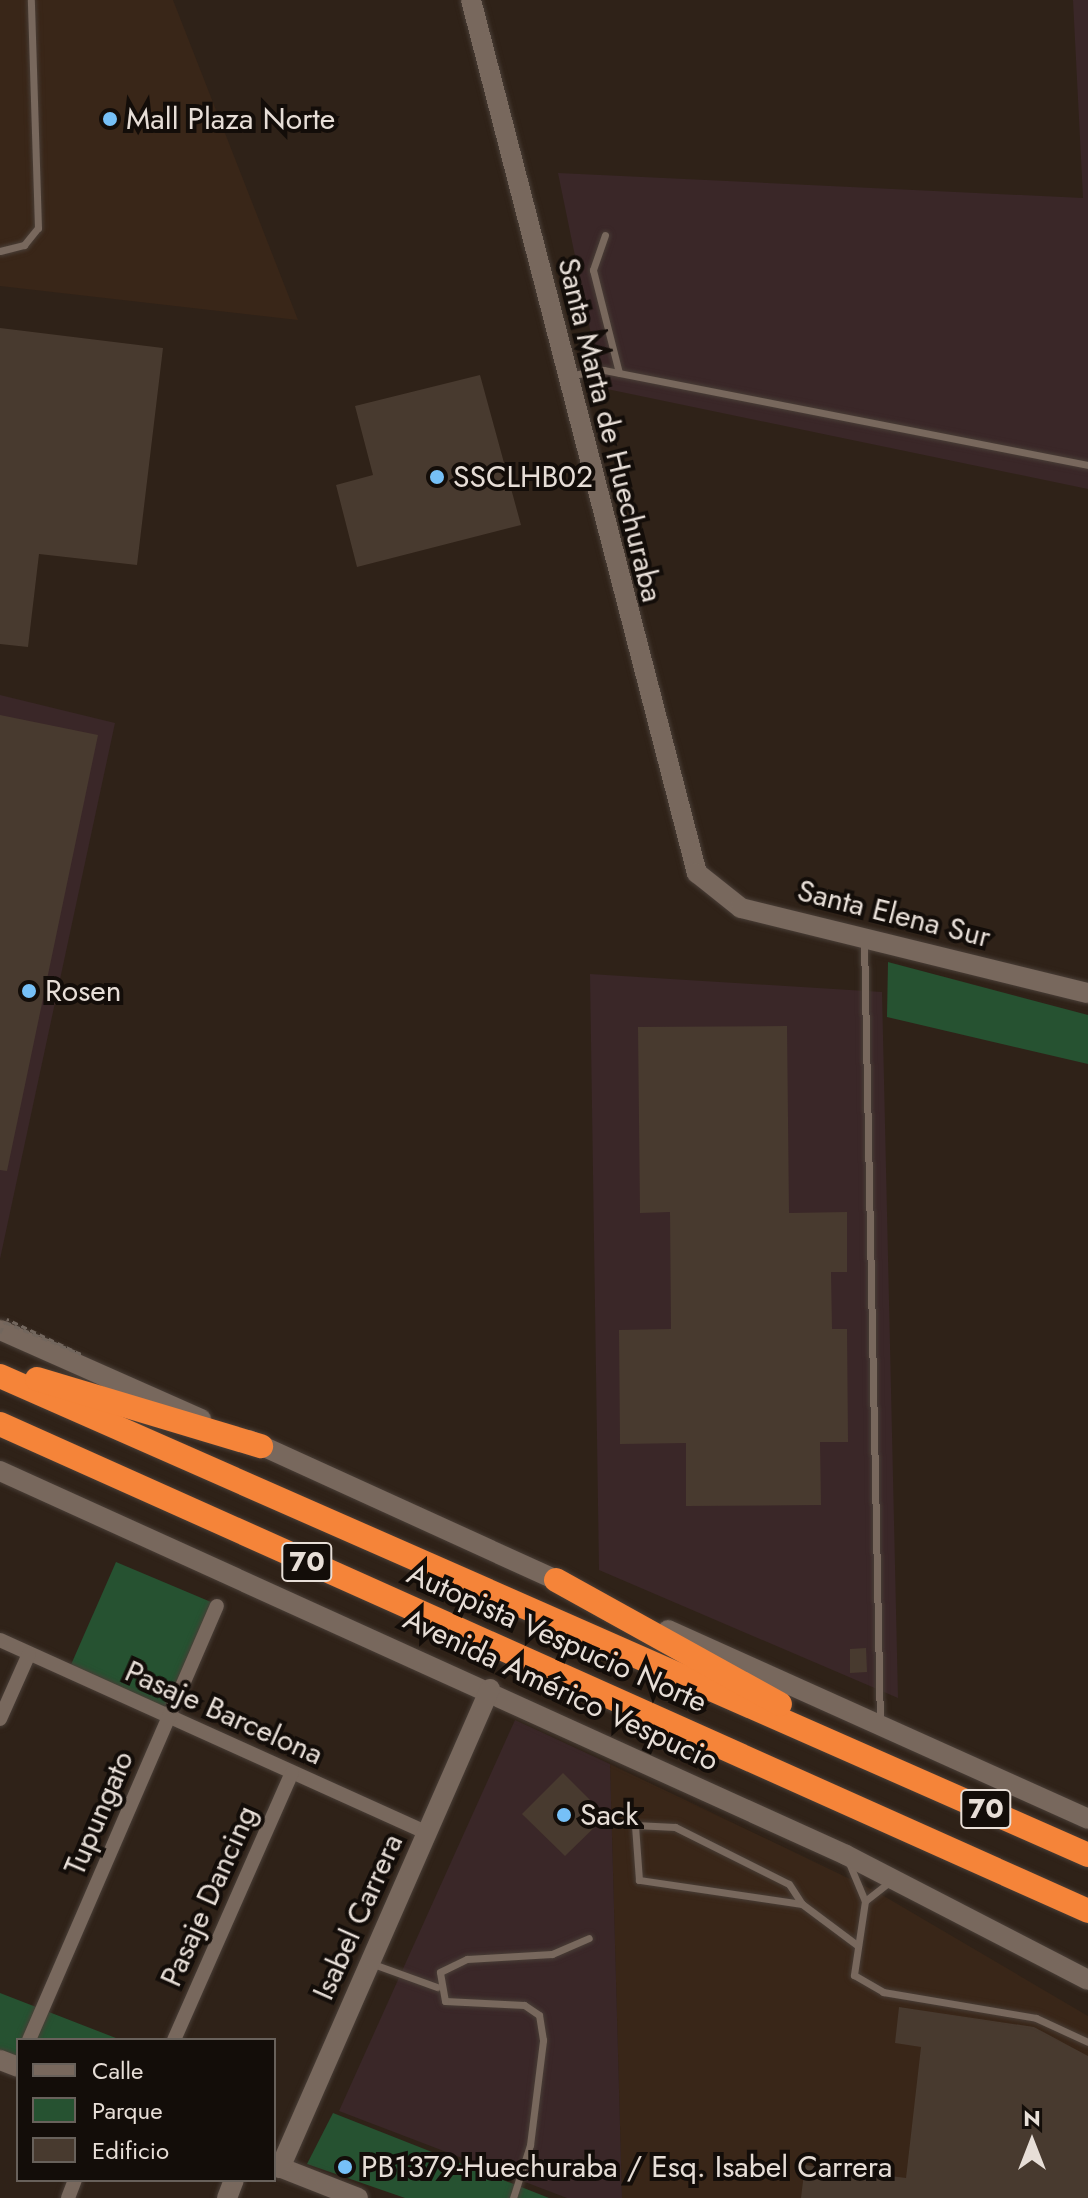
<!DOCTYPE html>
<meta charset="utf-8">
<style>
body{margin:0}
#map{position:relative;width:1088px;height:2198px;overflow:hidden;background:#2f2218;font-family:Jost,sans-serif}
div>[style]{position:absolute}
.built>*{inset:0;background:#392618}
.industrial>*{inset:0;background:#3a2728}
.green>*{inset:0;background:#265231}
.building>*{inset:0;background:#483a2f}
.roads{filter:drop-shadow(0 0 2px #493e37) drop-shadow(0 0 2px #493e37)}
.lane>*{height:7px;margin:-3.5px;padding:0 3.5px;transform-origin:3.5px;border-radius:3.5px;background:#78685d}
.street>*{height:14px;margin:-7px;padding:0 7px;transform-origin:7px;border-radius:7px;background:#78685d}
.secondary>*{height:20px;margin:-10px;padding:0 10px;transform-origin:10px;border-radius:10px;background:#78685d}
.highway>*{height:24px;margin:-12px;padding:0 12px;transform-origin:12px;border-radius:12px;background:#f58439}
.path-bridge>*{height:3px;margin-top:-1.5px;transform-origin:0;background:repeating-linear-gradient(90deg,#72665d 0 6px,transparent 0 10px)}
.dots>*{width:22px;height:22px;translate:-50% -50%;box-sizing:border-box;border:4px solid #130d09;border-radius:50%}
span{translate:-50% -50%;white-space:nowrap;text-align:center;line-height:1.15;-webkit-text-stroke:8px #130d09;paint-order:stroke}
.shield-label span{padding:2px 6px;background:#130d09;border:2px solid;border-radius:6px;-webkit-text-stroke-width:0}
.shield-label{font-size:28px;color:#e7ded7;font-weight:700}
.poi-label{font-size:30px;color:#e7ded7}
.left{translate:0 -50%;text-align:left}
.street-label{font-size:30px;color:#e7ded7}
.legend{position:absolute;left:16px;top:2038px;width:260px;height:144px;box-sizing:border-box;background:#130d09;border:2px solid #68615b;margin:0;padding:10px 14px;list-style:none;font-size:24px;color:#e7ded7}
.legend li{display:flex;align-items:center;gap:16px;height:40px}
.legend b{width:40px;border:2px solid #68615b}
.north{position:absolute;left:992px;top:2102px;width:80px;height:80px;-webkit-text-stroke:6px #130d09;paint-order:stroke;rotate:0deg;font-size:22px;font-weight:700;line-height:32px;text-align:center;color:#e7ded7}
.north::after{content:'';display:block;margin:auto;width:28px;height:36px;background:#e7ded7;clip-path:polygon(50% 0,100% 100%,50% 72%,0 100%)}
</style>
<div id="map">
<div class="built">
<div style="clip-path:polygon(0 0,173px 0,298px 320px,0 286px)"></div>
<div style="clip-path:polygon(610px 1764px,877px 1892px,1088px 2016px,1088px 2198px,622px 2198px)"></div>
</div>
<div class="industrial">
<div style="clip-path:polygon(1073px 0,1088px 0,1088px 489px,602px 388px,558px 173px,1083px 198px)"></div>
<div style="clip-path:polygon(0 695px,115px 723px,0 1259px)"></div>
<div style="clip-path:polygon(590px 974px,882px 992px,898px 1698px,599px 1570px)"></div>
<div style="clip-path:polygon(515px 1720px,610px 1764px,622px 2198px,567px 2198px,339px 2111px)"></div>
</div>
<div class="green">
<div style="clip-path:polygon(888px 962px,1088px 1015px,1088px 1064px,887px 1017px)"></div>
<div style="clip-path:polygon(116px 1562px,211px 1602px,166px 1708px,70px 1667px)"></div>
<div style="clip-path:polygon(0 1993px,121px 2040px,18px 2040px,18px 2058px,0 2051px)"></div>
<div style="clip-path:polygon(333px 2113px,549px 2198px,405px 2198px,307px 2164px)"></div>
</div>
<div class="building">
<div style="clip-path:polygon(0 328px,163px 348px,137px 565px,39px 554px,28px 647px,0 644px)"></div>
<div style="clip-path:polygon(480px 375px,521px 525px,357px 567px,336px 485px,373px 475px,355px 406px)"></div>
<div style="clip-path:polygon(0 715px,98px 735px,7px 1171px,0 1170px)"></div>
<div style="clip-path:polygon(787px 1026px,789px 1213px,847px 1212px,847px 1272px,831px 1272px,832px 1329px,847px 1329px,848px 1442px,820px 1442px,821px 1505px,686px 1506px,686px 1443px,620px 1444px,619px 1330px,671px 1329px,670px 1212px,640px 1213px,638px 1027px)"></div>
<div style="clip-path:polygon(866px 1648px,867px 1672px,850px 1673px,850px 1649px)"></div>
<div style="clip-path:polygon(563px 1773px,606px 1816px,565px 1856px,522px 1814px)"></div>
<div style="clip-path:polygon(899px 2007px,1034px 2027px,1088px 2056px,1088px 2198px,801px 2198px,805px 2165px,906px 2178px,921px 2047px,895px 2043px)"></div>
</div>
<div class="roads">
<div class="lane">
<div style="left:605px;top:235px;width:37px;rotate:109deg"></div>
<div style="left:593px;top:270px;width:106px;rotate:75.8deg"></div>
<div style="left:0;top:251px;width:25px;rotate:-14deg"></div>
<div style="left:24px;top:245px;width:22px;rotate:-51deg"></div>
<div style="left:38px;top:228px;width:228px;rotate:-91.8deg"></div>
<div style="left:572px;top:375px;width:32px;rotate:-9deg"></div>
<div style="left:604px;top:370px;width:493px;rotate:11.1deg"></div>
<div style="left:864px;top:940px;width:783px;rotate:88.83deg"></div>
<div style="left:849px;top:1863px;width:41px;rotate:67.2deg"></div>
<div style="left:865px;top:1901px;width:75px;rotate:98.5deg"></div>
<div style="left:854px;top:1975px;width:34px;rotate:30deg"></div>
<div style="left:883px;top:1992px;width:155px;rotate:9.6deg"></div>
<div style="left:1036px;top:2018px;width:57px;rotate:24.8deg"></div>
<div style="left:865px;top:1901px;width:33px;rotate:-38deg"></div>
<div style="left:802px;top:1904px;width:165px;rotate:-171.6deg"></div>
<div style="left:639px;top:1880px;width:55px;rotate:-94.2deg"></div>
<div style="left:635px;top:1825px;width:40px;rotate:2.9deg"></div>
<div style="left:675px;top:1827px;width:127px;rotate:26.6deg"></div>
<div style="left:789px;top:1884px;width:24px;rotate:57deg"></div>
<div style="left:802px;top:1904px;width:69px;rotate:36.7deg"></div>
<div style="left:373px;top:1964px;width:68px;rotate:19.8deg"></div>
<div style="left:513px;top:2198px;width:56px;rotate:-72.2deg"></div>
<div style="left:530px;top:2145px;width:106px;rotate:-82.9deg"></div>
<div style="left:543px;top:2040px;width:25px;rotate:-99deg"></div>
<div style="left:539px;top:2015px;width:18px;rotate:-146deg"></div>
<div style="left:524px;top:2005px;width:79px;rotate:-177.1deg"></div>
<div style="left:445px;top:2001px;width:29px;rotate:-100deg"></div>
<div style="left:440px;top:1972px;width:30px;rotate:-26deg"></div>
<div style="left:467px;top:1959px;width:85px;rotate:-3.4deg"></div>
<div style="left:552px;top:1954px;width:40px;rotate:-23.4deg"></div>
</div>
<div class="street">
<div style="left:0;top:1640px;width:469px;rotate:24.3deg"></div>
<div style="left:0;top:1719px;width:71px;rotate:-66deg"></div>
<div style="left:29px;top:2040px;width:473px;rotate:-66.6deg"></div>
<div style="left:174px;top:2040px;width:292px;rotate:-66.2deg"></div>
<div style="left:68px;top:2198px;width:19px;rotate:-69deg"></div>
</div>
<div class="secondary">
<div style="left:471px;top:0;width:902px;rotate:75.49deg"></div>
<div style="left:697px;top:873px;width:56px;rotate:38.5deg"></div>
<div style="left:741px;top:908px;width:357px;rotate:13.8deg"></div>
<div style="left:0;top:1330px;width:220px;rotate:23.9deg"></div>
<div style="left:249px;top:1440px;width:352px;rotate:24.5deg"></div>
<div style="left:0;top:1471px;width:929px;rotate:24.41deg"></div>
<div style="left:846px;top:1855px;width:272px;rotate:27.3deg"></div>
<div style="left:668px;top:1630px;width:461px;rotate:24.2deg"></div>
<div style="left:0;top:2060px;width:19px;rotate:21deg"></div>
<div style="left:274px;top:2165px;width:90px;rotate:21.4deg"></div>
<div style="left:280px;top:2168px;width:523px;rotate:-66.33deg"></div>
<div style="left:227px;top:2198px;width:19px;rotate:-69deg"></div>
</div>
<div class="highway">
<div style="left:0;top:1376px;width:1189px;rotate:23.76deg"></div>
<div style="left:37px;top:1379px;width:234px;rotate:16.7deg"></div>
<div style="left:0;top:1424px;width:1192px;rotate:24.11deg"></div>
<div style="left:556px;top:1580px;width:256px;rotate:29deg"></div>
</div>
</div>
<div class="path-bridge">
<div style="left:0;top:1333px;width:12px;rotate:-66deg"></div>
<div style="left:5px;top:1322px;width:82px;rotate:22.8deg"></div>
<div style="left:81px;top:1354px;width:82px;rotate:-154.7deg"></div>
</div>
<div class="dots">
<div style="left:110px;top:119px;background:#76c0f7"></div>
<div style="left:437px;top:477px;background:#76c0f7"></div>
<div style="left:29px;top:991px;background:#76c0f7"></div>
<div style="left:564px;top:1815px;background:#76c0f7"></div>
<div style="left:345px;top:2167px;background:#76c0f7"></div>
</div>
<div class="shield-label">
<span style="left:307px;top:1562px">70</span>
<span style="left:986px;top:1809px">70</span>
</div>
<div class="poi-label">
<span class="left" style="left:126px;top:119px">Mall Plaza Norte</span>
<span class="left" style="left:453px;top:477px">SSCLHB02</span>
<span class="left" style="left:45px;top:991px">Rosen</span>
<span class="left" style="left:580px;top:1815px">Sack</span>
<span class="left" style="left:361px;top:2167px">PB1379-Huechuraba / Esq. Isabel Carrera</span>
</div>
<div class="street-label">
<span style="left:610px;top:430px;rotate:76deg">Santa Marta de Huechuraba</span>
<span style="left:894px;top:914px;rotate:14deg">Santa Elena Sur</span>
<span style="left:557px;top:1638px;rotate:24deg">Autopista Vespucio Norte</span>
<span style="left:561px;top:1690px;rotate:25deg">Avenida Américo Vespucio</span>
<span style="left:224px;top:1713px;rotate:24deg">Pasaje Barcelona</span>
<span style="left:99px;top:1813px;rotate:-67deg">Tupungato</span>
<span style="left:209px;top:1896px;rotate:-66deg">Pasaje Dancing</span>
<span style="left:358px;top:1917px;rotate:-66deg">Isabel Carrera</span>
</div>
<ul class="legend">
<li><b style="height:10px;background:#78685d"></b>Calle</li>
<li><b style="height:22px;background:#265231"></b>Parque</li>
<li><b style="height:22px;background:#483a2f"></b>Edificio</li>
</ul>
<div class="north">N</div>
</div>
